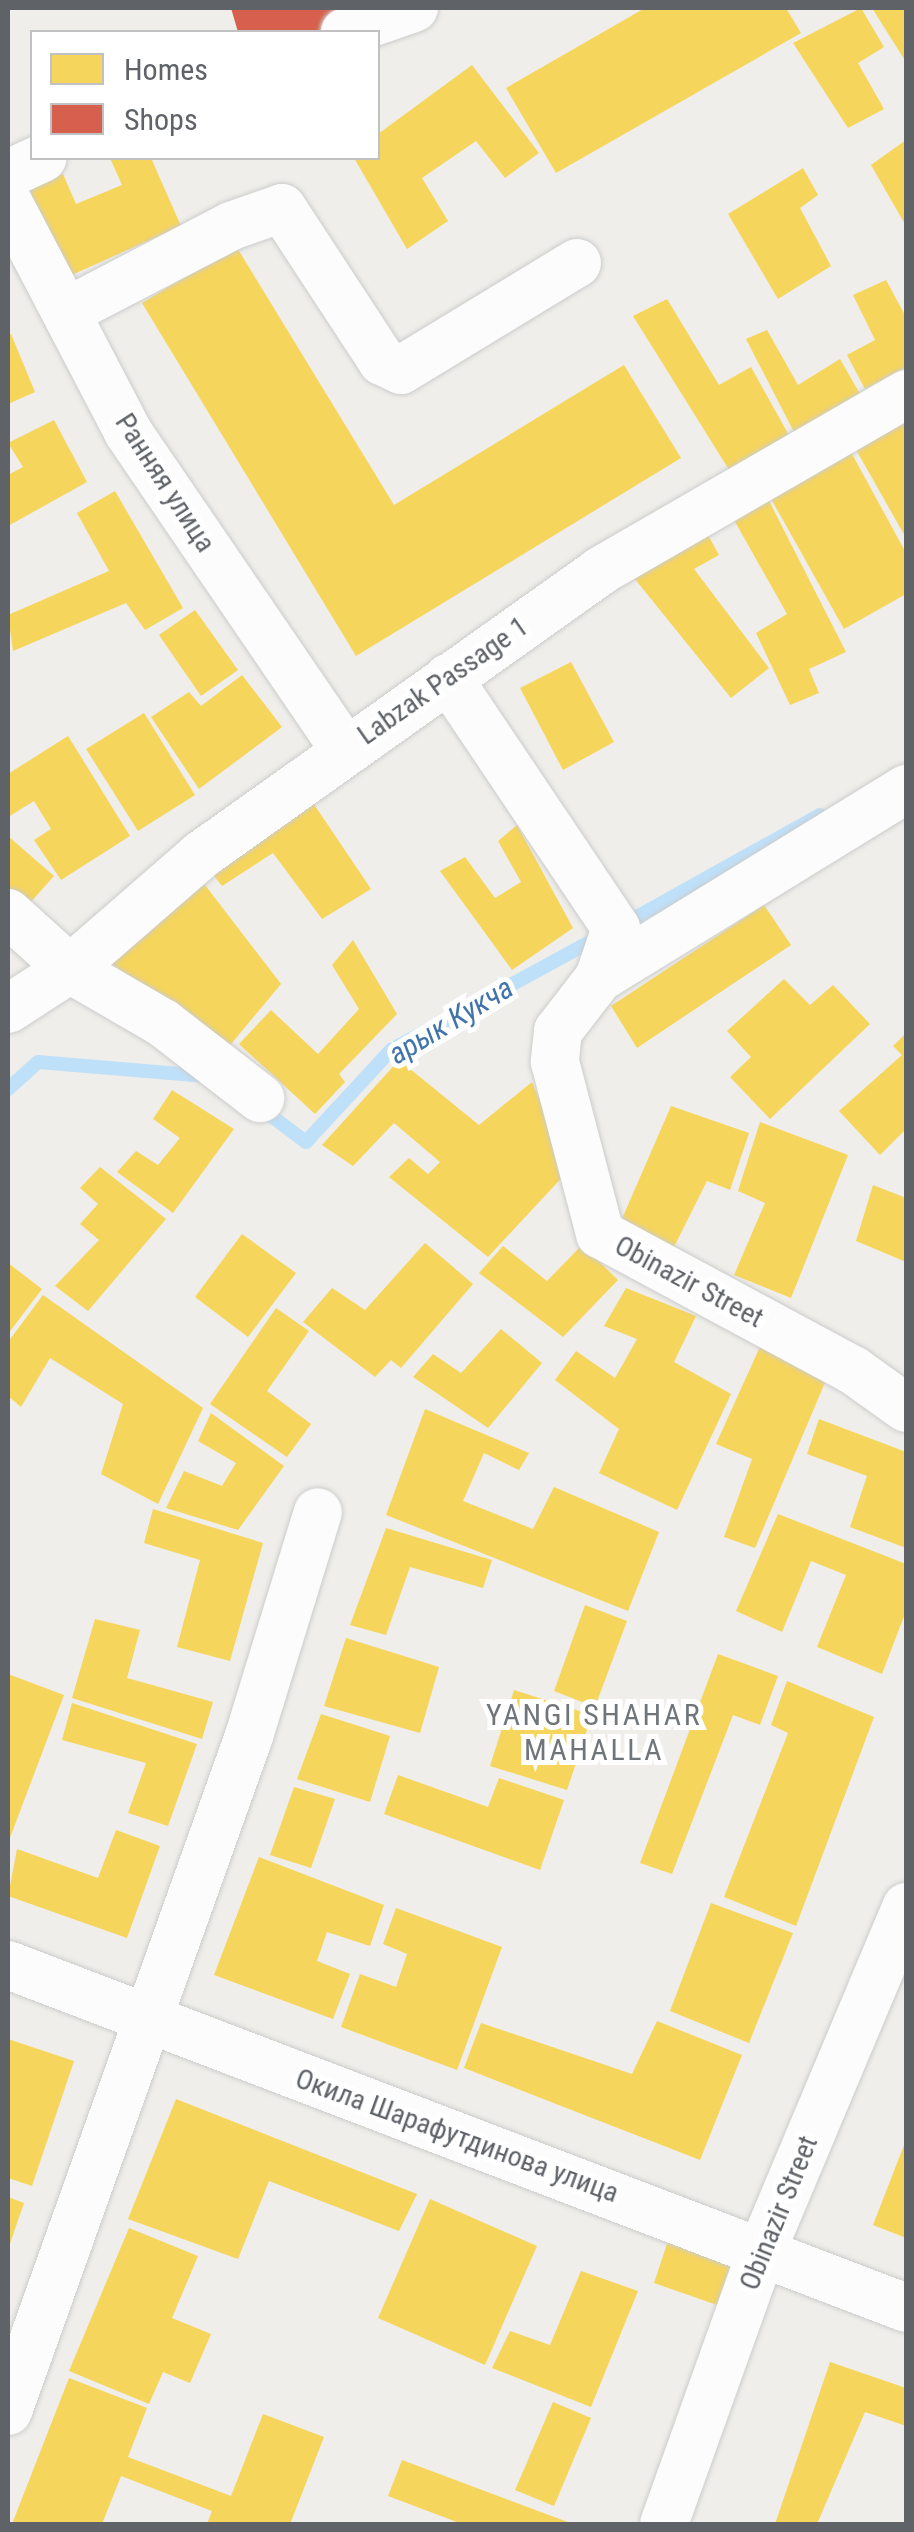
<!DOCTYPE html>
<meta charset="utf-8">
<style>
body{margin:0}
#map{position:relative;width:914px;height:2532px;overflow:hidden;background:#efeeea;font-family:"Roboto Condensed",sans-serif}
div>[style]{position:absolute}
.homes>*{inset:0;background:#f6d55c}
.shops>*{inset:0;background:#d6604d}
.stream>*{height:14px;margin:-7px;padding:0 7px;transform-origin:7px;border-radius:7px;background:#bfe0f9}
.roads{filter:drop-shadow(0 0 2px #cbcccc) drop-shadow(0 0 2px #cbcccc)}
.minor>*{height:48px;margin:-24px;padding:0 24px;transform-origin:24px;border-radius:24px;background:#fdfcfc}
span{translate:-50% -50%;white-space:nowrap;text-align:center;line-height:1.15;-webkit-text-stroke:10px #fff;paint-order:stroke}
.street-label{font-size:28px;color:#5f6368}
.water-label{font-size:30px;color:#4174aa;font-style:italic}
.neighbourhood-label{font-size:30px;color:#70757a;letter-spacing:2.5px}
.frame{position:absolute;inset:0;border:10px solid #5f6368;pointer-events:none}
.legend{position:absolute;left:30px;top:30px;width:350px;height:130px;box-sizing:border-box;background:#fff;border:2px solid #bfc1c3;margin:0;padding:12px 18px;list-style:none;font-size:30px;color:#5f6368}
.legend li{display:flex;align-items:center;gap:20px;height:50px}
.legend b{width:50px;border:2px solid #bfc1c3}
</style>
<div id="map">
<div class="homes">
<div style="clip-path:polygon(645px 8px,786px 8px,801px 33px,556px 173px,506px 88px)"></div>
<div style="clip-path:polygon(861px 8px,884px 47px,858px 63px,884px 109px,848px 128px,793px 43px)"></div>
<div style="clip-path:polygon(872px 8px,906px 8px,906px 62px)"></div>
<div style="clip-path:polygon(472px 65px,539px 153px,505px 178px,476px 141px,422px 178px,448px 221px,407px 249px,354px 158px,378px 158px,378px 134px)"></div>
<div style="clip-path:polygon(906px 140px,906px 226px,871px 165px)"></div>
<div style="clip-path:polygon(110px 158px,151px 158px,181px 226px,65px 278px,20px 191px,63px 174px,76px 204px,122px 185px)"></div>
<div style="clip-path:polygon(803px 168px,818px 195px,800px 208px,831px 266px,778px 299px,728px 214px)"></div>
<div style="clip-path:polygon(236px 246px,394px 505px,624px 365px,681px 458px,356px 656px,142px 303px)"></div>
<div style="clip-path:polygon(886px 280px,906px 317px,906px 367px,865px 389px,847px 355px,875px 340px,853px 295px)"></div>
<div style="clip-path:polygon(667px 299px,719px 385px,751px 367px,791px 439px,731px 473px,633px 316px)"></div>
<div style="clip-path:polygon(767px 330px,798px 385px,840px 359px,860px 394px,794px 432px,746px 339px)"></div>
<div style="clip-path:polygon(11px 334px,35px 392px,8px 404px,8px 335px)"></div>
<div style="clip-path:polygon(906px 405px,906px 538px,850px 439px)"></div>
<div style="clip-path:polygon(54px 420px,87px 482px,8px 526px,8px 475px,23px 467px,8px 443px)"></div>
<div style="clip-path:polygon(846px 443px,906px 553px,906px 594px,844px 629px,765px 488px)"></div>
<div style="clip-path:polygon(763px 489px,846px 652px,809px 669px,819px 693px,790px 705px,756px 633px,787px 614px,729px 511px)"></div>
<div style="clip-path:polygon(115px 491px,183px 608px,145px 630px,126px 603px,13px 651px,8px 615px,109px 571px,77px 513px)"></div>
<div style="clip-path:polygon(704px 528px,719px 555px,694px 569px,769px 668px,731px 698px,630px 573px)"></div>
<div style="clip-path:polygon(195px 610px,238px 670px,201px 696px,159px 635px)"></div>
<div style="clip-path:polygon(571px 662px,614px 742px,563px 770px,520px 688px)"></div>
<div style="clip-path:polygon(242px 675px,282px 727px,199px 789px,151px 717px,189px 692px,201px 706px)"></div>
<div style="clip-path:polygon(144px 713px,195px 795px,138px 831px,86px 749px)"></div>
<div style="clip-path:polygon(68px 736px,130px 836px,61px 880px,34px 840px,51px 829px,34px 801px,8px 817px,8px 774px)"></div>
<div style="clip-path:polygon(301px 785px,371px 889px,322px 919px,273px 853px,222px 886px,202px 860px)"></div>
<div style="clip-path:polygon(517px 825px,573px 928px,512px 970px,440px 871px,465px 857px,495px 898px,521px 882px,498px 841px)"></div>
<div style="clip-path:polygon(8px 836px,54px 876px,21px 913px,8px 901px)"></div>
<div style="clip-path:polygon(195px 872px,281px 984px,226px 1050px,107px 960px)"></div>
<div style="clip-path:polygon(764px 905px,791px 945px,637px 1048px,611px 1006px)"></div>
<div style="clip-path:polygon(353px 940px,397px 1014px,339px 1074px,345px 1082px,315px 1114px,239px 1044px,271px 1010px,318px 1054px,359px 1009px,332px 965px)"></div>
<div style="clip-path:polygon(784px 979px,810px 1005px,833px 985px,870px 1024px,770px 1119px,730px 1077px,751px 1057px,727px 1031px)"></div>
<div style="clip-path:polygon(906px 1033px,906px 1129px,880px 1155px,839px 1111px,902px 1055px,893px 1046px)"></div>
<div style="clip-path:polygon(399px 1060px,479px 1125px,532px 1082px,569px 1170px,488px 1257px,389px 1177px,409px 1158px,428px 1174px,440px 1162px,394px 1123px,353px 1166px,322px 1145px)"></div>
<div style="clip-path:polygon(172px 1090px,234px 1129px,173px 1213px,117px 1172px,136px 1151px,158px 1165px,180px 1138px,153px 1119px)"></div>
<div style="clip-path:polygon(671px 1106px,749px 1133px,730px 1190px,707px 1181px,672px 1251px,618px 1228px)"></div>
<div style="clip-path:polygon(760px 1122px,848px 1155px,791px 1298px,734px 1275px,765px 1203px,738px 1191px)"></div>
<div style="clip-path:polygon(100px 1167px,166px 1219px,88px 1311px,55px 1286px,99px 1240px,80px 1224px,98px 1204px,80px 1188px)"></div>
<div style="clip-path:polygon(873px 1185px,906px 1198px,906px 1262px,856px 1241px)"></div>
<div style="clip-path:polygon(242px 1234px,296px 1273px,248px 1337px,195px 1297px)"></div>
<div style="clip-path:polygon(425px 1243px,473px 1284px,401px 1368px,391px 1360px,375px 1377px,303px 1322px,332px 1288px,365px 1310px)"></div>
<div style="clip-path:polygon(582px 1245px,618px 1280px,563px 1337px,479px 1273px,503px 1246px,547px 1281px)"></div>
<div style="clip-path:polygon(8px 1263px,42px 1289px,8px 1334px)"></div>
<div style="clip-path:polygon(626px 1288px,696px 1316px,674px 1362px,731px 1394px,677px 1510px,599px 1473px,619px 1429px,555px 1380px,576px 1351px,615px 1378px,637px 1339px,604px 1326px)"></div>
<div style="clip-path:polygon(43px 1295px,203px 1408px,158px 1504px,101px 1474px,123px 1404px,50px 1358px,21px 1407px,8px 1396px,8px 1342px)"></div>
<div style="clip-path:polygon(276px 1308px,309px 1331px,267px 1391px,311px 1424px,287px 1457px,210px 1404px)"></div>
<div style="clip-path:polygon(501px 1329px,542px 1363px,488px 1428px,413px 1377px,433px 1354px,461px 1373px)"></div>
<div style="clip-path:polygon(763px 1340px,829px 1373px,755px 1548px,724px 1537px,752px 1459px,716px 1444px)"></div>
<div style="clip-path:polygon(425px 1409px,529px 1453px,519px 1470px,484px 1453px,463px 1501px,533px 1529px,554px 1487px,659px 1532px,628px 1611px,386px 1515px)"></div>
<div style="clip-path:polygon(211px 1413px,284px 1466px,238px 1530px,166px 1508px,184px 1471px,222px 1486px,236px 1463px,198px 1441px)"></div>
<div style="clip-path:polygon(819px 1419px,906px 1452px,906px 1548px,850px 1527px,867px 1476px,807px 1454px)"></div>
<div style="clip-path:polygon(153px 1509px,263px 1543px,230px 1661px,177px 1647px,200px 1560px,144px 1543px)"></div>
<div style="clip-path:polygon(778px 1514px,906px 1564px,906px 1611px,882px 1674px,817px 1647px,846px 1575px,811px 1561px,782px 1632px,736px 1611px)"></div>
<div style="clip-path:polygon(386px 1528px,492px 1560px,483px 1588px,410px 1567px,386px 1635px,350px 1625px)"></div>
<div style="clip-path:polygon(585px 1605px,627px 1621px,595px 1707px,554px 1691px)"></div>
<div style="clip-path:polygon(95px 1619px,140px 1630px,127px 1678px,213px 1702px,202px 1739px,72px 1698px)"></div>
<div style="clip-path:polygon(346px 1638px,439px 1667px,420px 1733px,324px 1706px)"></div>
<div style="clip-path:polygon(718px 1654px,778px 1676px,760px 1725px,733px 1715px,672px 1874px,640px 1863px)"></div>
<div style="clip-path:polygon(8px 1674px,64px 1695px,8px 1843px)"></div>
<div style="clip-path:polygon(787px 1681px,874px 1717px,796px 1926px,724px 1897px,788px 1733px,771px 1725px)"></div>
<div style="clip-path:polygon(514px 1690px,592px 1715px,567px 1790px,490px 1766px)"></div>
<div style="clip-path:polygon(72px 1703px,197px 1744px,168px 1826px,128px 1813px,146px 1763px,62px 1740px)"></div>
<div style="clip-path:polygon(321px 1714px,390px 1736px,370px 1802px,297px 1779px)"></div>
<div style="clip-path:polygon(398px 1775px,488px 1807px,499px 1778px,564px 1800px,540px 1870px,384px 1814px)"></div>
<div style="clip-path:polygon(294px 1787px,335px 1799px,311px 1868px,270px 1855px)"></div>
<div style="clip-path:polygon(116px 1830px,160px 1846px,127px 1938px,8px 1896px,17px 1849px,98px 1878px)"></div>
<div style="clip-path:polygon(259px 1857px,384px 1905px,370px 1946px,327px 1932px,317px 1961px,350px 1974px,333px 2019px,214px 1975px)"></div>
<div style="clip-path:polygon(711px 1903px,793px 1933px,749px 2043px,670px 2011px)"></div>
<div style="clip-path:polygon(396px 1908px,502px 1947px,457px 2070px,341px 2027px,360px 1974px,396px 1987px,407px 1954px,383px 1944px)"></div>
<div style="clip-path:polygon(657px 2021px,742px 2055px,700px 2160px,464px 2068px,481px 2023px,632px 2074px)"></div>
<div style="clip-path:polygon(8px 2039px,74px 2061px,32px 2186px,8px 2178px)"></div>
<div style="clip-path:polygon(176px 2099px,417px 2194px,399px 2231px,269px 2181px,238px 2259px,128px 2219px)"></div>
<div style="clip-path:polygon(906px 2140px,906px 2238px,873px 2225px)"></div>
<div style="clip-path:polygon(8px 2197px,24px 2203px,8px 2249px)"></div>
<div style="clip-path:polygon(430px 2199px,537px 2246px,485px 2365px,378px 2318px)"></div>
<div style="clip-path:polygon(129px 2228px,198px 2256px,172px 2318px,211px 2334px,190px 2383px,163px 2372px,149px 2404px,69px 2371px)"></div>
<div style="clip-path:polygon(668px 2241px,731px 2263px,717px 2305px,654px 2283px)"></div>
<div style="clip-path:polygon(581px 2271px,638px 2291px,591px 2407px,492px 2368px,510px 2331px,550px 2345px)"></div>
<div style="clip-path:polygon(830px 2362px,906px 2388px,906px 2426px,865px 2412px,817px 2524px,775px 2524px)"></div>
<div style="clip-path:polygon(69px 2378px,147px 2408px,128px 2457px,231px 2496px,263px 2414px,324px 2437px,290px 2524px,207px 2524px,212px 2511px,121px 2476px,102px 2524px,12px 2524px)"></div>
<div style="clip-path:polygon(553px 2402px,591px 2418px,554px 2506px,515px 2490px)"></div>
<div style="clip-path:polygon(402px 2460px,573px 2524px,462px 2524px,388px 2496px)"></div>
</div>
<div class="shops">
<div style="clip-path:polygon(231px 8px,356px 8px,327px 32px,238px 32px)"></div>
</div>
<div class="stream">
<div style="left:624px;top:924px;width:224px;rotate:-29.1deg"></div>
<div style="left:8px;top:1089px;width:40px;rotate:-42deg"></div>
<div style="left:38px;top:1062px;width:169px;rotate:4.8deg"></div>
<div style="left:258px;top:1106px;width:60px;rotate:36.9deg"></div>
<div style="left:306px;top:1142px;width:125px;rotate:-47.3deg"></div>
<div style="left:391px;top:1050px;width:239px;rotate:-28.5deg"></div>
</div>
<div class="roads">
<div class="minor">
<div style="left:345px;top:32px;width:73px;rotate:-19.2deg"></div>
<div style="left:8px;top:174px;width:38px;rotate:-25deg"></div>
<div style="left:8px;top:202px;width:259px;rotate:62.4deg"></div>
<div style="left:128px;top:432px;width:385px;rotate:55.7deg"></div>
<div style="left:66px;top:312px;width:186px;rotate:-27.5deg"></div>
<div style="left:231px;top:226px;width:54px;rotate:-19.4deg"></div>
<div style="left:282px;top:208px;width:183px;rotate:56.8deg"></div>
<div style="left:382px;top:361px;width:21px;rotate:25deg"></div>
<div style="left:401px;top:370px;width:206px;rotate:-31.3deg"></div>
<div style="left:448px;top:678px;width:301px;rotate:56.1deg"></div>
<div style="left:616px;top:928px;width:53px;rotate:108.8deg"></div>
<div style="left:599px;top:978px;width:67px;rotate:127.7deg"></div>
<div style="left:558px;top:1031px;width:31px;rotate:96deg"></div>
<div style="left:555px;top:1062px;width:178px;rotate:75.3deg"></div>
<div style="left:600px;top:1234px;width:287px;rotate:28.3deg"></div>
<div style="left:853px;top:1370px;width:65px;rotate:35.6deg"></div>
<div style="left:8px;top:913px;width:84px;rotate:42.1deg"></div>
<div style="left:70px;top:969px;width:108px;rotate:30.1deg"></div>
<div style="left:163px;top:1023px;width:123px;rotate:37.7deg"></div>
<div style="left:599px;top:978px;width:361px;rotate:-31.6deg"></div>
<div style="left:8px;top:1009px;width:74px;rotate:-32.8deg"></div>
<div style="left:70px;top:969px;width:174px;rotate:-41deg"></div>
<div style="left:201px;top:855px;width:490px;rotate:-35.4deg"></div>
<div style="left:600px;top:571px;width:354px;rotate:-30deg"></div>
<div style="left:8px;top:1965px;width:961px;rotate:20.9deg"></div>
<div style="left:8px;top:2411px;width:717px;rotate:-70.35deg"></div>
<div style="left:249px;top:1736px;width:234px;rotate:-72.9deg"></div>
<div style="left:664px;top:2524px;width:293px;rotate:-70.3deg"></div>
<div style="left:763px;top:2248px;width:370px;rotate:-67.2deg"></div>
</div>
</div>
<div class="street-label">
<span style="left:165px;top:483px;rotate:57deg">Ранняя улица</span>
<span style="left:443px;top:681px;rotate:-35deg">Labzak Passage 1</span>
<span style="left:689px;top:1282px;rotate:28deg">Obinazir Street</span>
<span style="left:457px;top:2136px;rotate:20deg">Окила Шарафутдинова улица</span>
<span style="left:779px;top:2213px;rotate:-68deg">Obinazir Street</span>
</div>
<div class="water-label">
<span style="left:451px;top:1021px;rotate:-31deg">арык Кукча</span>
</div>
<div class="neighbourhood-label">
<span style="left:594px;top:1732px">YANGI SHAHAR<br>MAHALLA</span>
</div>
<div class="frame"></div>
<ul class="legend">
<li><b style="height:28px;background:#f6d55c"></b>Homes</li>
<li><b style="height:28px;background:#d6604d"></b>Shops</li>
</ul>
</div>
